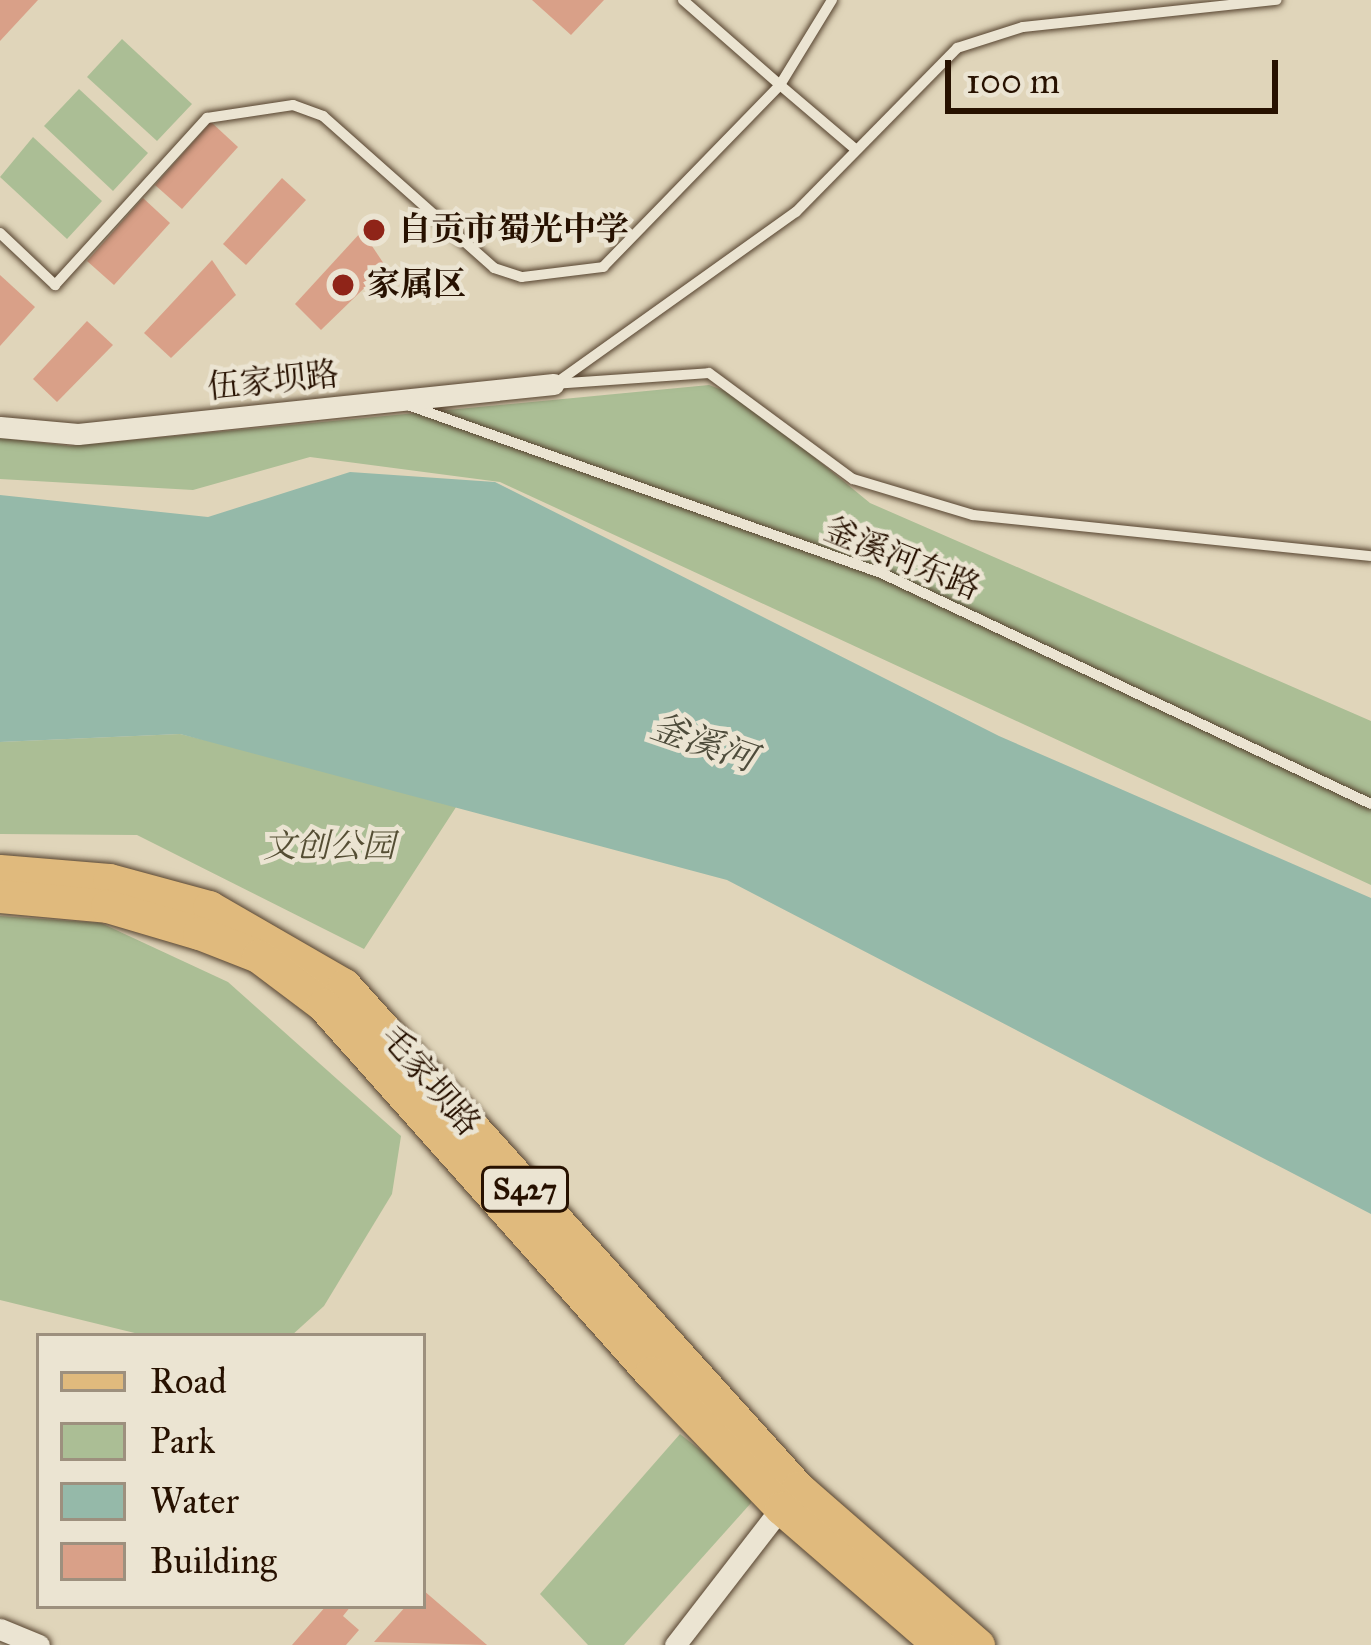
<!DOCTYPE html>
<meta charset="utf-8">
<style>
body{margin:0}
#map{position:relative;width:1371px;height:1645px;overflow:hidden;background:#e0d5ba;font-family:"IM FELL Great Primer","Noto Serif SC",serif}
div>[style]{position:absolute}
.green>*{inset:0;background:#abbe95}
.water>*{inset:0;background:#95b9a9}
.building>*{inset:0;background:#d9a088}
.roads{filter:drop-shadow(0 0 3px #55422e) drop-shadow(0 0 3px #55422e)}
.service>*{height:10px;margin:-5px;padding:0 5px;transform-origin:5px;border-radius:5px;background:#ebe4d2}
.minor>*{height:21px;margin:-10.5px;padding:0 10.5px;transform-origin:10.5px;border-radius:10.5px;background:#ebe4d2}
.primary>*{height:33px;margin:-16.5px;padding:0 16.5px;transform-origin:16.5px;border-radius:16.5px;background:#e0ba7d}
.dots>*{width:33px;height:33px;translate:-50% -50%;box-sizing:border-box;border:6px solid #ebe4d2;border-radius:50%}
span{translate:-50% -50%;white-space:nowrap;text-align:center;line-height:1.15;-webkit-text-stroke:9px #ebe4d2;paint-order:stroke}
.shield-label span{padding:3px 9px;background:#ebe4d2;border:3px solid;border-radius:9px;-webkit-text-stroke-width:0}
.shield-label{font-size:30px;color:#271100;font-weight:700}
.poi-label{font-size:33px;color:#271100;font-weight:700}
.left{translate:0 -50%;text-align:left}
.street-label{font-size:33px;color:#271100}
.park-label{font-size:33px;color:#554e34;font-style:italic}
.water-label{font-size:36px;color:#4e4c3b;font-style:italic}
.legend{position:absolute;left:36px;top:1333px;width:390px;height:276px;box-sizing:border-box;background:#ebe4d2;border:3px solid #9d907e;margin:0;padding:15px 21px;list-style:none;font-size:36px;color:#271100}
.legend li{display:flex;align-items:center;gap:24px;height:60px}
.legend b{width:60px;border:3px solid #9d907e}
.scale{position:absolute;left:945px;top:60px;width:333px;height:54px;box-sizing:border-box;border:6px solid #271100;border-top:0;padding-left:15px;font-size:36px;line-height:42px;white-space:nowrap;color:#271100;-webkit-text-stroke:9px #ebe4d2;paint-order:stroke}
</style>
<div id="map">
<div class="green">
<div style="clip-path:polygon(122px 39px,192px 104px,157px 141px,87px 77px)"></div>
<div style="clip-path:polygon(79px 89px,148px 153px,113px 191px,44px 126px)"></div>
<div style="clip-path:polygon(33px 137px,102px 201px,67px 239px,0 177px)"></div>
<div style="clip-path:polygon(709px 385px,741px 397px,870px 503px,1371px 721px,1371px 885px,500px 482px,310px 457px,193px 490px,0 479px,0 438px,70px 446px)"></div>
<div style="clip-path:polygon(180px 734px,460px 801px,364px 949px,137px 835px,0 834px,0 742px)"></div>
<div style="clip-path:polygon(0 916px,101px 923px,228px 982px,401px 1136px,392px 1194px,324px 1306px,291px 1336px,147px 1336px,0 1300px)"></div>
<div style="clip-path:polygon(680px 1434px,751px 1490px,751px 1503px,624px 1645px,588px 1645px,540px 1594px)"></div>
</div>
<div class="water">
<div style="clip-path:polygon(350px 472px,495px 482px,999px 736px,1371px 898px,1371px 1214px,727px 880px,180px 734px,0 742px,0 495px,208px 517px)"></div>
</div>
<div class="building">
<div style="clip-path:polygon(0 0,38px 0,0 41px)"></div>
<div style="clip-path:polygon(532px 0,604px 0,571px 35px)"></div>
<div style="clip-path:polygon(211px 122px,238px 147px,182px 209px,155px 185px)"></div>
<div style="clip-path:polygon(282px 178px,306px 200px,246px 265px,223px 244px)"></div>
<div style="clip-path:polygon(143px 198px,170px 223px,114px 285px,87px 261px)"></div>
<div style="clip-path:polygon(362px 231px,386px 267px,321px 330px,295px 304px)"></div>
<div style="clip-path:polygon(212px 260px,236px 295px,171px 358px,144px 333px)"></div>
<div style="clip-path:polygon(0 275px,35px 307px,0 346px)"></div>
<div style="clip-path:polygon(87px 321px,113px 345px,57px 402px,33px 379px)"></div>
<div style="clip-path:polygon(423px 1590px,487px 1645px,374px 1642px,406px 1606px,423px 1606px)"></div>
<div style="clip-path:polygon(326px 1606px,351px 1606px,343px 1616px,359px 1630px,346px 1645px,292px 1645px)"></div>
</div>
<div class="roads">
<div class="service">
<div style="left:832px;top:0;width:100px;rotate:121.5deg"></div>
<div style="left:780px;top:85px;width:97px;rotate:40.4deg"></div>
<div style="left:0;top:233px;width:76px;rotate:43.4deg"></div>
<div style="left:55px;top:285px;width:226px;rotate:-47.7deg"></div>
<div style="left:207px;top:118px;width:87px;rotate:-8.6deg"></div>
<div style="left:293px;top:105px;width:32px;rotate:20deg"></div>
<div style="left:323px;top:116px;width:229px;rotate:41.6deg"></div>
<div style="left:494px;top:268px;width:29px;rotate:18deg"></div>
<div style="left:522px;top:277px;width:82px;rotate:-7deg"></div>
<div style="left:603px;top:267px;width:254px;rotate:-45.8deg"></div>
<div style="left:780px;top:85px;width:129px;rotate:-138.8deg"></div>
<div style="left:556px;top:383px;width:295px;rotate:-35.5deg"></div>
<div style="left:796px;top:212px;width:230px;rotate:-45.5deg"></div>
<div style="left:957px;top:48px;width:69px;rotate:-17.7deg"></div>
<div style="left:1023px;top:27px;width:255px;rotate:-6.1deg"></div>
<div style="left:553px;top:384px;width:156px;rotate:-4deg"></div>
<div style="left:709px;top:373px;width:179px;rotate:36.4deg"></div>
<div style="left:853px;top:479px;width:125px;rotate:16.7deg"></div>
<div style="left:973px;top:515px;width:400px;rotate:5.9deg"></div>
<div style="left:405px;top:404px;width:505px;rotate:19.55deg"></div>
<div style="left:881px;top:573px;width:542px;rotate:25.24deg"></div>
</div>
<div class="minor">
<div style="left:0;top:427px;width:78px;rotate:5.1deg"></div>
<div style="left:78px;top:434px;width:478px;rotate:-6deg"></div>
<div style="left:0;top:1629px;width:42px;rotate:22.3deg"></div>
<div style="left:675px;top:1645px;width:173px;rotate:-52.3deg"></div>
</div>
<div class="primary">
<div style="left:0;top:871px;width:109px;rotate:4.7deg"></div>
<div style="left:109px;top:880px;width:104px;rotate:15.1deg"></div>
<div style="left:209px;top:907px;width:156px;rotate:30deg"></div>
<div style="left:344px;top:985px;width:678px;rotate:47.93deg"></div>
<div style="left:798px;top:1488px;width:239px;rotate:41.1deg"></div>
<div style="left:0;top:896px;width:107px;rotate:5.3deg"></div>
<div style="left:107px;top:906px;width:96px;rotate:16.4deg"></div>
<div style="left:199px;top:933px;width:63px;rotate:21.3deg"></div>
<div style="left:258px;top:956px;width:81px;rotate:37deg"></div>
<div style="left:323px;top:1005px;width:493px;rotate:48.3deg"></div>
<div style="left:651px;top:1373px;width:187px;rotate:46.1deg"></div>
<div style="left:781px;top:1508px;width:209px;rotate:40.9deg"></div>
</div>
</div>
<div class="dots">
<div style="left:374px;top:230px;background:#8f2418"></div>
<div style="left:343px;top:285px;background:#8f2418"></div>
</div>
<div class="shield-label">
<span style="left:525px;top:1189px">S427</span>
</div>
<div class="poi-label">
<span class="left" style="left:398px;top:230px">自贡市蜀光中学</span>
<span class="left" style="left:367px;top:285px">家属区</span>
</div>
<div class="street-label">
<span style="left:273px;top:381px;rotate:-6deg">伍家坝路</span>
<span style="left:902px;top:559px;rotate:22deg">釜溪河东路</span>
<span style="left:430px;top:1081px;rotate:49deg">毛家坝路</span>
</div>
<div class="park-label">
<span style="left:329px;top:847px">文创公园</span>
</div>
<div class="water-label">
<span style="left:703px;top:743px;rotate:19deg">釜溪河</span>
</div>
<ul class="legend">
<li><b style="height:15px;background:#e0ba7d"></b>Road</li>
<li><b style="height:33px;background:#abbe95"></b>Park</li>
<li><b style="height:33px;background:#95b9a9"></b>Water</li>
<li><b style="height:33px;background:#d9a088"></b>Building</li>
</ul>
<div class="scale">100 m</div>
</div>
